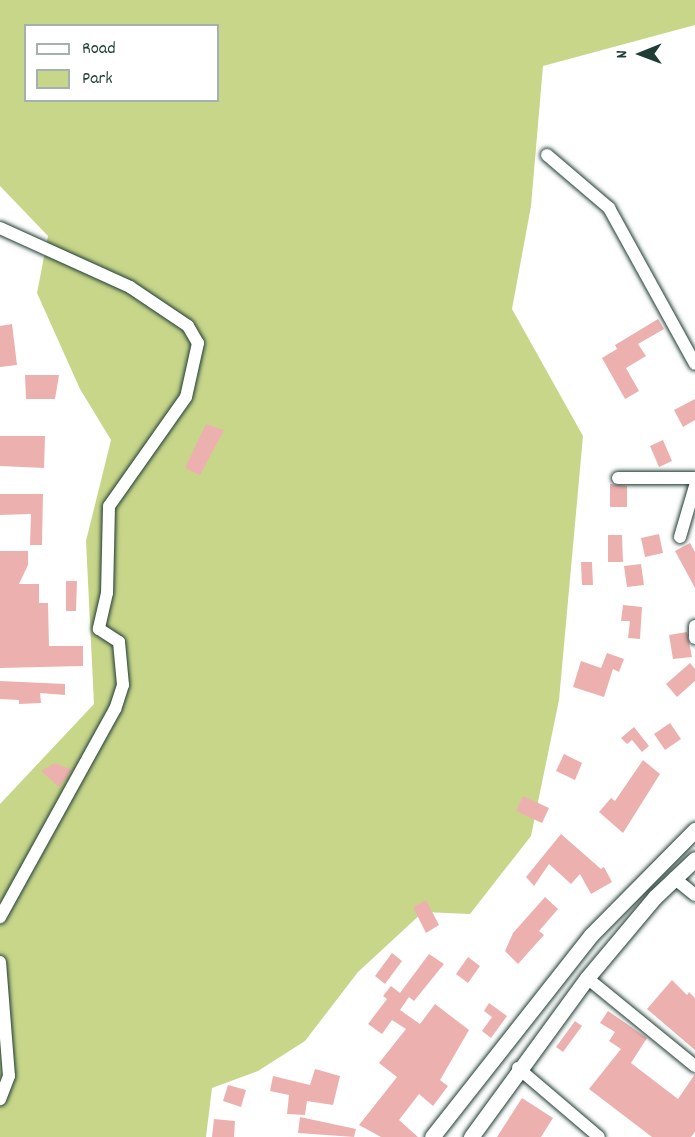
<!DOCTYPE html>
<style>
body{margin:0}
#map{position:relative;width:695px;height:1137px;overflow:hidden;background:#fff;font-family:Dekko,sans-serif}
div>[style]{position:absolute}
.green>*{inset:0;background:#c8d68a}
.building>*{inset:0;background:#ecb1ae}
.roads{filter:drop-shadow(0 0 2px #1f3d34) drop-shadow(0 0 2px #1f3d34)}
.minor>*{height:12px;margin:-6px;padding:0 6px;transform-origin:6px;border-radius:6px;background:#fff}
.tertiary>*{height:15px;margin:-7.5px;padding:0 7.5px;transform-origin:7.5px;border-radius:7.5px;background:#fff}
span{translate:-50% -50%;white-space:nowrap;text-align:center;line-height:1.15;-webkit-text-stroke:4.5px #fff;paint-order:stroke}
.legend{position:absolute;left:24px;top:24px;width:195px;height:78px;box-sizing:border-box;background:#fff;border:2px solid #a5b1ae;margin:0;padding:8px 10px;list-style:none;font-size:18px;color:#1f3d34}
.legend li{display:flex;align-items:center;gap:12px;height:30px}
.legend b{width:30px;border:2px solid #a5b1ae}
.north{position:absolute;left:611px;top:24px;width:60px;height:60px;-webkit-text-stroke:4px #fff;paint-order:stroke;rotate:269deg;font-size:16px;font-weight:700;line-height:24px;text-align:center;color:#1f3d34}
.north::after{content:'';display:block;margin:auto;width:21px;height:27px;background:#1f3d34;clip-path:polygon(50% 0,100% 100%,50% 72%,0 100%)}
</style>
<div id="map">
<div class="green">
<div style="clip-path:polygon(evenodd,0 0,695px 0,695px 25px,543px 66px,531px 206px,512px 309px,583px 436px,559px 700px,531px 836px,470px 914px,423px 912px,358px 972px,305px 1041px,258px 1071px,212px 1088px,206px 1137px,0 1137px,0 804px,94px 704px,86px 541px,111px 440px,80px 389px,37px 293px,48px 236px,0 186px,0 0,26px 26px,218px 26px,218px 100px,26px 100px,26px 26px)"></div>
</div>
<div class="building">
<div style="clip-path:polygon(658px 319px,664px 329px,638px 344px,646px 356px,626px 368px,639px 391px,625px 399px,602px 358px,617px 349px,615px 345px)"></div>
<div style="clip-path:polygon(12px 324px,17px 365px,0 367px,0 326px)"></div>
<div style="clip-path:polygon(25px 375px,59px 375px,55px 399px,26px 399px)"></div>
<div style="clip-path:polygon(695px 399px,695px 420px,683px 427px,674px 410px)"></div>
<div style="clip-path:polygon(206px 424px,224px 430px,200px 475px,185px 468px)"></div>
<div style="clip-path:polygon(0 436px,45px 436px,44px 468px,0 466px)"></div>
<div style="clip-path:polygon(663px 440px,672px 461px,659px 467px,650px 446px)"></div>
<div style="clip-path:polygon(610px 484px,627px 486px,627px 507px,610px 507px)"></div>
<div style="clip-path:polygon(0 494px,43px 494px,42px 545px,30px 545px,31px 514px,0 515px)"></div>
<div style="clip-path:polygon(659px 534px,663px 553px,645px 557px,641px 538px)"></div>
<div style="clip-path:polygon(608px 535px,622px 535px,623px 562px,608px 562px)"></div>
<div style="clip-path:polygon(690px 543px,695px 552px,695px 588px,675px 551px)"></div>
<div style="clip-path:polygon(0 551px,28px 551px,28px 565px,19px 584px,39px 584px,39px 603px,48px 603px,49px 646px,83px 646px,83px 666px,0 668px)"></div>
<div style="clip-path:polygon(581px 562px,592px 562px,593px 585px,582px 585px)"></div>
<div style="clip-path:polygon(641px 564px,644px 585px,627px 587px,624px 566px)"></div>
<div style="clip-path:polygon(66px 581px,77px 581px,76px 611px,66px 611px)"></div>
<div style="clip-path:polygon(623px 605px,642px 607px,640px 639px,628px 638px,630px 621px,621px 621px)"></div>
<div style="clip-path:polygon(687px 632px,692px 657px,673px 659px,669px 635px)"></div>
<div style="clip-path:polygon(607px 653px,624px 659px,619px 672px,613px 669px,604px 697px,573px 687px,581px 661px,601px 668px)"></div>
<div style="clip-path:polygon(690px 663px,695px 669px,695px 681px,677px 697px,666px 684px)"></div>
<div style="clip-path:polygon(0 681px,65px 684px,65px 695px,40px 693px,41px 703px,19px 704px,19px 700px,0 699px)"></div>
<div style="clip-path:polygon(670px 723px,681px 739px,665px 750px,654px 734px)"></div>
<div style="clip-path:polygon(634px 727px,649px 746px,642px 752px,632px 740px,627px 744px,621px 738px)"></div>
<div style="clip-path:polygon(564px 754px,582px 763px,575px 780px,556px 771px)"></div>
<div style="clip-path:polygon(643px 760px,660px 774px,623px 833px,599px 812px,611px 798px,615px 801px)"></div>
<div style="clip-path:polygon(55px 763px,72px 770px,59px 787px,41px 771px)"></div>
<div style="clip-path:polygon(523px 796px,549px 808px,542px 823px,516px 811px)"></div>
<div style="clip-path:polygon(561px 834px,601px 869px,604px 867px,612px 882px,591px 894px,580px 874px,571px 884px,549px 864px,534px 886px,526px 877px)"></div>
<div style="clip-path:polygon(545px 897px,558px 909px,539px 931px,544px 935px,518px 964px,505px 951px,513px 933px)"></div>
<div style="clip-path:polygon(426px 900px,439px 925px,426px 933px,413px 907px)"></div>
<div style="clip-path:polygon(392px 953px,402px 961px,385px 984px,375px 976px)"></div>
<div style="clip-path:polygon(429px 954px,444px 964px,414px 1001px,409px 997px,400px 1010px,420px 1024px,435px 1004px,469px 1030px,440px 1080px,448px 1086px,433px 1106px,419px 1094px,399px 1120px,418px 1137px,381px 1137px,359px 1125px,397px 1077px,379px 1063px,406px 1029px,392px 1020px,382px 1034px,368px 1024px,387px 999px,383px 996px,391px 986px,400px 993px)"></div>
<div style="clip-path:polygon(468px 957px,480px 966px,468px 983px,456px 974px)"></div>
<div style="clip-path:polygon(672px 980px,687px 995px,689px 992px,695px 998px,695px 1050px,647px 1009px)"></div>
<div style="clip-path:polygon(489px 1003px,507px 1016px,491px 1038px,482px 1031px,492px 1017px,484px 1011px)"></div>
<div style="clip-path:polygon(608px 1011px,647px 1038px,631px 1063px,678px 1099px,695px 1074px,695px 1132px,691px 1137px,652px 1137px,589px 1089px,621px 1049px,609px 1041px,615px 1032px,600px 1023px)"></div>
<div style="clip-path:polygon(575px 1021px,582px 1026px,563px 1052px,556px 1047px)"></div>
<div style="clip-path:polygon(315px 1069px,340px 1076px,333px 1105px,307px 1101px,305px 1115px,287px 1114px,289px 1095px,270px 1091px,273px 1076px,310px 1085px)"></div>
<div style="clip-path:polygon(228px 1085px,246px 1090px,241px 1107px,223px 1101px)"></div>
<div style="clip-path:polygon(522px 1098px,553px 1118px,541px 1137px,497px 1137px)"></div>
<div style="clip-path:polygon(300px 1117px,356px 1129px,354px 1137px,298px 1133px)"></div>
<div style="clip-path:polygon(214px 1119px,235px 1121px,234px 1137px,212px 1137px)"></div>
</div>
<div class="roads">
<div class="minor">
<div style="left:547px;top:155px;width:82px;rotate:40.5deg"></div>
<div style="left:609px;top:208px;width:178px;rotate:61.1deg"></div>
<div style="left:0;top:228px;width:143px;rotate:24.4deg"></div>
<div style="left:130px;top:287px;width:70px;rotate:33.9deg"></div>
<div style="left:188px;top:326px;width:20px;rotate:60deg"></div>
<div style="left:198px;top:343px;width:55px;rotate:102.5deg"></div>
<div style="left:186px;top:397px;width:133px;rotate:125.2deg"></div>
<div style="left:109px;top:506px;width:87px;rotate:91.3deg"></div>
<div style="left:107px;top:593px;width:37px;rotate:103deg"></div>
<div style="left:99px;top:629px;width:24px;rotate:33deg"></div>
<div style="left:119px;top:642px;width:43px;rotate:84.7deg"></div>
<div style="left:123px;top:685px;width:25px;rotate:108deg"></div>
<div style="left:115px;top:709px;width:238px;rotate:118.9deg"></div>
<div style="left:618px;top:478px;width:77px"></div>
<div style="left:680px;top:537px;width:53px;rotate:-73.6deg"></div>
<div style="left:695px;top:626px;width:12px;rotate:90deg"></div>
<div style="left:674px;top:878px;width:27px;rotate:39deg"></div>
<div style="left:0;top:962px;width:114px;rotate:85.5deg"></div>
<div style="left:9px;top:1076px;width:25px;rotate:111deg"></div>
<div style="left:587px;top:978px;width:139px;rotate:39.2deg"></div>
<div style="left:518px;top:1068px;width:106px;rotate:40.4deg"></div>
</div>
<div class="tertiary">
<div style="left:432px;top:1137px;width:257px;rotate:-51.8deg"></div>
<div style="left:591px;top:935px;width:148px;rotate:-45.3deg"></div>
<div style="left:471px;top:1137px;width:197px;rotate:-53.9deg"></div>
<div style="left:587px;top:978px;width:106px;rotate:-50deg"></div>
<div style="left:655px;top:897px;width:55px;rotate:-43.5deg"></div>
</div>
</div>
<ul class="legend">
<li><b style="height:8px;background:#fff"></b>Road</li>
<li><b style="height:16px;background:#c8d68a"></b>Park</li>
</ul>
<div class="north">N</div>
</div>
